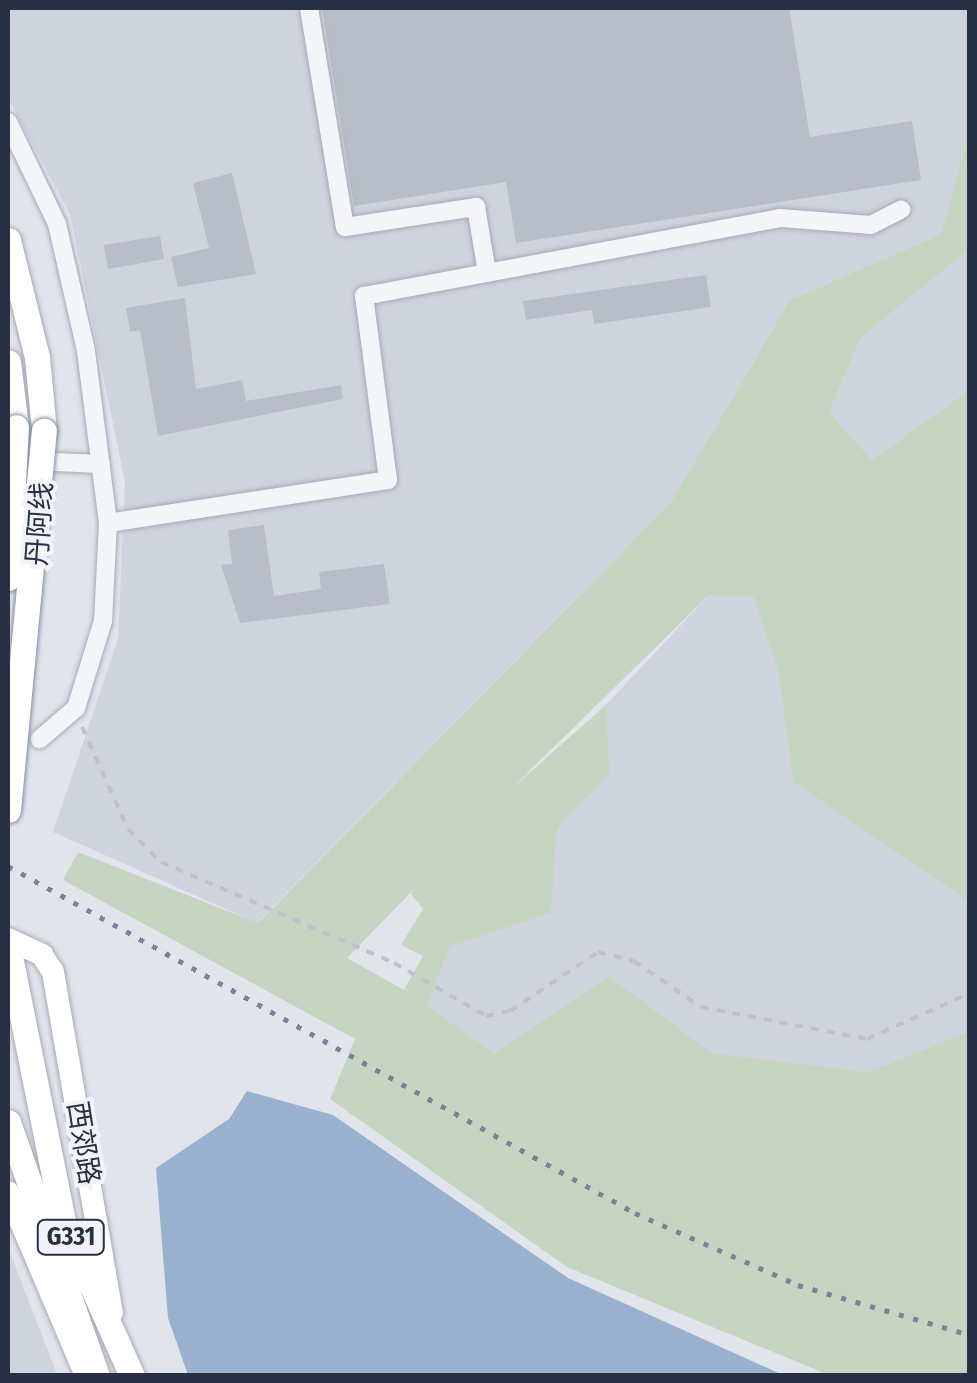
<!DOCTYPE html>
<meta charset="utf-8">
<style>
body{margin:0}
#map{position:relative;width:977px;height:1383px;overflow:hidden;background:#e1e4eb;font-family:"Fira Sans Condensed","Noto Sans SC",sans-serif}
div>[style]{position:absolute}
.built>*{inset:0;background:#cfd3dd}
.green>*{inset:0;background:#c5d5c1}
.water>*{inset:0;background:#99b0ce}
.building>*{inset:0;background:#b8bdc9}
.path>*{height:4px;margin-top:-2px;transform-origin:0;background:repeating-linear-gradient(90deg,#bfc2ca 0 8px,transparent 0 16px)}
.roads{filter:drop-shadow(0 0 2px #a6aab6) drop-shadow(0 0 2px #a6aab6)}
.minor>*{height:18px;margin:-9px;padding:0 9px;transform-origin:9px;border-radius:9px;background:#f4f5f9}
.major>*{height:22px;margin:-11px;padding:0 11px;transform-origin:11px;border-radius:11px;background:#fff}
.highway>*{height:25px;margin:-12.5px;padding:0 12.5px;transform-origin:12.5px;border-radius:12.5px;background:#fff}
.rail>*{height:5px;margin-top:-2.5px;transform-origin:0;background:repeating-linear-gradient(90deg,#798296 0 5px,transparent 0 15px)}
.bridges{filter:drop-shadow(0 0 2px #8790a3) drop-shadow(0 0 2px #8790a3)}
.highway-bridge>*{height:25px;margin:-12.5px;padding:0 12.5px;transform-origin:12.5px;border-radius:12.5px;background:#fff}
span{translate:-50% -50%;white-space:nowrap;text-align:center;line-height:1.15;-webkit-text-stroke:8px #f1f3f8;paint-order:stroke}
.shield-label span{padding:2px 8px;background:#f1f3f8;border:2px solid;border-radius:8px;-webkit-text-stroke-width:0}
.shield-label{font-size:25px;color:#283044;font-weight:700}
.street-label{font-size:28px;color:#283044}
.frame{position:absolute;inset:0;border:10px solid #283044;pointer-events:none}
</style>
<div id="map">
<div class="built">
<div style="clip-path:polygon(8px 8px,969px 8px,969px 131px,941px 234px,790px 300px,671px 502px,257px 923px,53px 832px,118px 639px,125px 482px,70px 214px,8px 98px)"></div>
<div style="clip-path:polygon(969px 249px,969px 390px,872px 460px,829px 412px,860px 339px)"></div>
<div style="clip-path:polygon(709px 595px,753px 595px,778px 672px,793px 782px,969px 902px,969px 1031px,868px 1072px,712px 1053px,609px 976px,495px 1053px,427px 1006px,450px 947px,551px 913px,557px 829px,610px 774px,606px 705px)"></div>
<div style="clip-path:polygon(8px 1247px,57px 1375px,8px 1375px)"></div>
</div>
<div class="green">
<div style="clip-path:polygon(evenodd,969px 131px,969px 249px,860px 339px,829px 412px,872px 460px,969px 390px,969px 902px,793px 782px,778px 672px,753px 596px,709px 595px,510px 790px,606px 705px,610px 774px,557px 829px,551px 913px,450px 947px,427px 1006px,495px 1053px,609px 976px,712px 1053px,868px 1072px,969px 1031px,969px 1375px,829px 1375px,567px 1267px,330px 1099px,355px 1039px,63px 880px,78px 852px,258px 923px,671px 502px,790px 300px,941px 234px,969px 131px,416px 887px,411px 894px,423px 909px,401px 945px,423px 956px,404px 990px,347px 958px,416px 887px)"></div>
</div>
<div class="water">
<div style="clip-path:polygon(247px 1091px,333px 1115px,568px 1278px,783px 1375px,188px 1375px,168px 1318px,156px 1168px,229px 1119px)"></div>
</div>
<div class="building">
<div style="clip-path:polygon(322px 8px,789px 8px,810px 137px,912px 121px,921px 180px,516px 243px,506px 182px,354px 206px)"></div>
<div style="clip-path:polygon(232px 173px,256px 274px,178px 287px,171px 257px,209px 248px,193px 183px)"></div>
<div style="clip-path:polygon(160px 236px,164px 259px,108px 269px,104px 245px)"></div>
<div style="clip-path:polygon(706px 275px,711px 307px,594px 324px,592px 310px,526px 320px,523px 301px)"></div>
<div style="clip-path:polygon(185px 298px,196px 389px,242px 380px,246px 401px,341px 385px,343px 399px,158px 436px,140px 330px,130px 332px,126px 308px)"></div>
<div style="clip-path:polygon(264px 525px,274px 596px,321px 589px,319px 572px,384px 564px,390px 604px,240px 623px,221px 565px,232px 564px,228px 530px)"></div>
</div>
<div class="path">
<div style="left:82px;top:727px;width:112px;rotate:65.7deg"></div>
<div style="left:128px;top:829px;width:47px;rotate:45deg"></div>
<div style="left:161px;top:862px;width:254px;rotate:23.4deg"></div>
<div style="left:394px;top:963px;width:106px;rotate:29.9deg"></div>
<div style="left:486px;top:1016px;width:25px;rotate:-12deg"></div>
<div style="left:510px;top:1011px;width:106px;rotate:-33.8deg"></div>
<div style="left:598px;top:952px;width:37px;rotate:14deg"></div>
<div style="left:634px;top:961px;width:81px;rotate:34.5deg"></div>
<div style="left:701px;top:1007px;width:169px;rotate:10.9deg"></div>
<div style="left:867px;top:1039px;width:113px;rotate:-24.1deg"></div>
</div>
<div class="roads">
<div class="minor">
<div style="left:309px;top:8px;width:222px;rotate:80.7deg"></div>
<div style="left:345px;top:227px;width:133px;rotate:-8.7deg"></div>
<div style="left:476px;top:207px;width:67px;rotate:80.5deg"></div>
<div style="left:8px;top:122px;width:113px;rotate:64.3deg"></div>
<div style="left:57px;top:224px;width:130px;rotate:77.1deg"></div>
<div style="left:86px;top:351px;width:173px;rotate:82.7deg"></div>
<div style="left:108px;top:523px;width:98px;rotate:92.9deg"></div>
<div style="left:103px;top:621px;width:91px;rotate:107.2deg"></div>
<div style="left:76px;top:708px;width:48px;rotate:139.3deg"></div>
<div style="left:32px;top:461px;width:69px;rotate:2.5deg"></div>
<div style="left:108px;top:523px;width:283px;rotate:-8.7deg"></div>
<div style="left:388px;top:480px;width:186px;rotate:-97.4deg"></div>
<div style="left:364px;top:296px;width:423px;rotate:-10.6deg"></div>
<div style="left:780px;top:218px;width:91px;rotate:4.4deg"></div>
<div style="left:871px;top:225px;width:34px;rotate:-27deg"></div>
</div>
<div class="major">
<div style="left:8px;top:939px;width:38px;rotate:25deg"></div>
<div style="left:42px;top:955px;width:20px;rotate:57deg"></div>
<div style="left:53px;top:972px;width:346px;rotate:80.2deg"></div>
<div style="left:8px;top:1192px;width:200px;rotate:67deg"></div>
</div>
<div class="highway">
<div style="left:8px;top:240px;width:121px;rotate:76.1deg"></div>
<div style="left:37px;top:357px;width:74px;rotate:84.6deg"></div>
<div style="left:8px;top:362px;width:65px;rotate:83deg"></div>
<div style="left:8px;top:946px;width:280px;rotate:78.7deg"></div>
<div style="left:63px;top:1221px;width:170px;rotate:66deg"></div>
<div style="left:8px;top:1122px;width:269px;rotate:70.7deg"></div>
</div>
</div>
<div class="rail">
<div style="left:8px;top:866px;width:717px;rotate:28.96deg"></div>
<div style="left:635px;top:1213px;width:178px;rotate:23.8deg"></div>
<div style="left:798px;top:1285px;width:179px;rotate:16.2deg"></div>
</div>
<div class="bridges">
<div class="highway-bridge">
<div style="left:8px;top:578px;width:151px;rotate:-87deg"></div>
<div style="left:8px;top:810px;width:381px;rotate:-84.6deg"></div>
</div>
</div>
<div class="shield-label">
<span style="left:71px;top:1237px">G331</span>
</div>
<div class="street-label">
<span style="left:40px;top:524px;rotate:-86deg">丹阿线</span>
<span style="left:83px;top:1143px;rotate:81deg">西郊路</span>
</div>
<div class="frame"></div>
</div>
